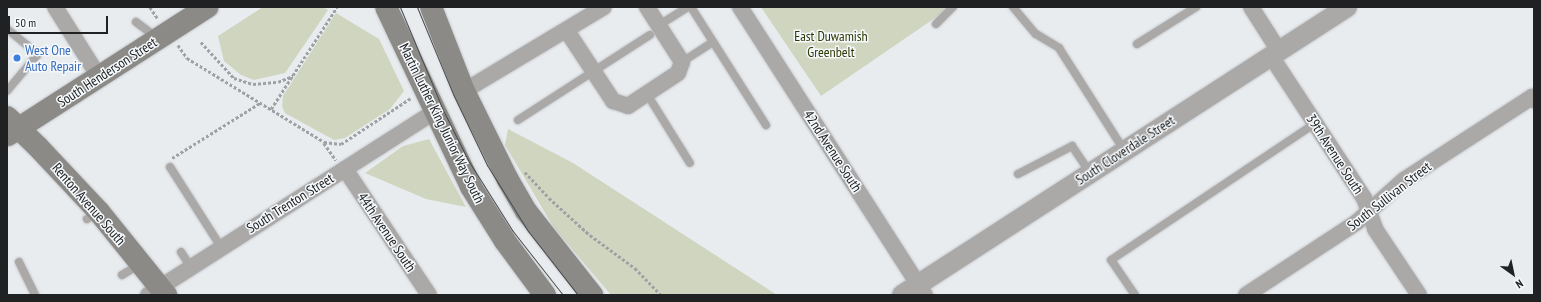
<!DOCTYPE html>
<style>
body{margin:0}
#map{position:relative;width:1541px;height:302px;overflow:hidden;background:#e8ecef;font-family:"PT Sans Narrow",sans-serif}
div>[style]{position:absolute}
.green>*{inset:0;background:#d0d5c0}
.path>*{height:2.5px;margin-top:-1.25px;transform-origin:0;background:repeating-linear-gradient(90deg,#9fa2a4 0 3px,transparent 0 5px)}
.roads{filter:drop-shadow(0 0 1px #c4c7ca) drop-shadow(0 0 1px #c4c7ca)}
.service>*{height:8px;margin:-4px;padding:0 4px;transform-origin:4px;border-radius:4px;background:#aba9a8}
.minor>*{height:16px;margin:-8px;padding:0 8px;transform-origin:8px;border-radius:8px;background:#aba9a8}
.tertiary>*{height:20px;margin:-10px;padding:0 10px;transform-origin:10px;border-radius:10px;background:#aba9a8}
.secondary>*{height:22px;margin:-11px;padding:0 11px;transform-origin:11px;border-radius:11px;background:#8c8a87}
.tram>*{height:1px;margin:-0.5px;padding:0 0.5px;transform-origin:0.5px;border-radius:0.5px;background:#494b4c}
.dots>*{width:11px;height:11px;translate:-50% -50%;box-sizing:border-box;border:2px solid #f5f9fc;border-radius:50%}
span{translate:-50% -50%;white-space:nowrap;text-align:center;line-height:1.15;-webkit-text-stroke:3px #f5f9fc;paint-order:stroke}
.park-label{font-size:14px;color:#2f3702}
.shop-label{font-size:14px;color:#366cbe}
.left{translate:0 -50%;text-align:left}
.street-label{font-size:14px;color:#202122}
.frame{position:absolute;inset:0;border:8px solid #202122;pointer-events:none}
.north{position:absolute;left:1493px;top:254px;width:40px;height:40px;-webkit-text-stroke:3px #f5f9fc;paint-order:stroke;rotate:147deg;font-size:11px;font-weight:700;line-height:16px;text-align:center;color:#202122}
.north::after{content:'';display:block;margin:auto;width:14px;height:18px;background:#202122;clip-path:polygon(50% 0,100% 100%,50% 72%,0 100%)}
.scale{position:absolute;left:8px;top:16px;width:100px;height:18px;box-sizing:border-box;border:2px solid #202122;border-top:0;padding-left:5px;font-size:12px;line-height:14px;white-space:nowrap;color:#202122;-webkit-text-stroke:3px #f5f9fc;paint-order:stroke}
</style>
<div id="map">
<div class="green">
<div style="clip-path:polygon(263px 7px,323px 7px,328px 10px,285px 73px,254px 80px,241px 75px,224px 61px,218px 36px)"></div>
<div style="clip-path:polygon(761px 7px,951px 7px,821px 96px)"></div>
<div style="clip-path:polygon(336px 13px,379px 39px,404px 91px,390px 109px,345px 138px,334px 140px,285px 113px,282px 106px,283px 96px)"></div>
<div style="clip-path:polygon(508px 129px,573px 163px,777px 295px,611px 295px,554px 228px,505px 145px)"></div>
<div style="clip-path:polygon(429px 139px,466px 207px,426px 199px,365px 173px,403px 146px)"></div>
</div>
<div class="path">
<div style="left:150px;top:7px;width:14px;rotate:56deg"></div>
<div style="left:201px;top:42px;width:49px;rotate:47.5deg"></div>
<div style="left:234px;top:78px;width:20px;rotate:18deg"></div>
<div style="left:253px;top:84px;width:25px;rotate:-5deg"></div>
<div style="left:278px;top:82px;width:16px;rotate:-22deg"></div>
<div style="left:178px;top:45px;width:16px;rotate:55deg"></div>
<div style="left:187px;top:58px;width:161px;rotate:31.5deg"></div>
<div style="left:324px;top:142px;width:17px;rotate:7deg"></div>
<div style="left:341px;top:144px;width:84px;rotate:-33.3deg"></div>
<div style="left:271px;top:109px;width:121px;rotate:-57.1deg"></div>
<div style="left:324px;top:143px;width:21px;rotate:55deg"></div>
<div style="left:172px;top:158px;width:104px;rotate:-32deg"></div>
<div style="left:525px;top:172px;width:35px;rotate:47deg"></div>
<div style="left:549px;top:198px;width:55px;rotate:42.1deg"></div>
<div style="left:590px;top:235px;width:56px;rotate:36.3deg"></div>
<div style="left:635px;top:268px;width:37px;rotate:46deg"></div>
</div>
<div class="roads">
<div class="service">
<div style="left:691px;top:7px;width:140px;rotate:57.6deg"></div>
<div style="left:1013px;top:7px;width:35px;rotate:50deg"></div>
<div style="left:1036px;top:34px;width:27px;rotate:31deg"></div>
<div style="left:1059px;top:48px;width:121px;rotate:57.5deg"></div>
<div style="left:136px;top:22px;width:25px;rotate:37deg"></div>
<div style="left:664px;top:22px;width:28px;rotate:-32deg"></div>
<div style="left:936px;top:24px;width:24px;rotate:-45deg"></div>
<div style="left:7px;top:29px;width:40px;rotate:39deg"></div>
<div style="left:38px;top:54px;width:48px;rotate:130deg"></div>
<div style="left:1137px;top:44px;width:70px;rotate:-32.1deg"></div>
<div style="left:682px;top:62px;width:37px;rotate:-33deg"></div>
<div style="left:647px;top:94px;width:81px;rotate:58.1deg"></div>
<div style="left:518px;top:120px;width:157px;rotate:-32.8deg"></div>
<div style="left:170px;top:167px;width:95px;rotate:57.5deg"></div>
<div style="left:1018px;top:174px;width:61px;rotate:-27.4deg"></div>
<div style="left:1072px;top:146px;width:32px;rotate:56deg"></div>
<div style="left:87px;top:219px;width:13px;rotate:-29deg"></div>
<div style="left:181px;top:252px;width:17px;rotate:57deg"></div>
<div style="left:19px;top:262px;width:37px;rotate:64deg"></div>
<div style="left:122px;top:275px;width:21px;rotate:-31deg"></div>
<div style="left:1135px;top:295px;width:42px;rotate:-124.4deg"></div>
<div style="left:1111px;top:260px;width:244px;rotate:-33.8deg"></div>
</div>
<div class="minor">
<div style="left:55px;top:7px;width:83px;rotate:57.8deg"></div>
<div style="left:740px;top:7px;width:342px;rotate:57.3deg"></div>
<div style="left:1251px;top:7px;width:52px;rotate:57.5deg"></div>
<div style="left:567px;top:31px;width:84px;rotate:56.7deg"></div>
<div style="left:613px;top:101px;width:16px;rotate:18deg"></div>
<div style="left:628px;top:106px;width:60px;rotate:-33.4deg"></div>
<div style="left:678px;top:73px;width:12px;rotate:-70deg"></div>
<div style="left:682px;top:62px;width:65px;rotate:-122.5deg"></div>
<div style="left:1271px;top:56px;width:170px;rotate:56.8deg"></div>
<div style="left:1364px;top:198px;width:33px;rotate:70deg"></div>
<div style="left:1375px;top:229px;width:79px;rotate:56.3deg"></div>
<div style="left:464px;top:91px;width:163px;rotate:-31deg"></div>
<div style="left:345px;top:169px;width:151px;rotate:56.3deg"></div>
<div style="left:148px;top:295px;width:340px;rotate:-32.6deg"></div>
<div style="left:1246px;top:295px;width:133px;rotate:-33.3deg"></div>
<div style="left:1357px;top:222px;width:63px;rotate:-41.8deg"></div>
<div style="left:1404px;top:180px;width:153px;rotate:-33deg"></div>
<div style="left:1532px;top:97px;width:4px;rotate:56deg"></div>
</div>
<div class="tertiary">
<div style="left:902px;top:295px;width:530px;rotate:-32.91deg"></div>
</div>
<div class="secondary">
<div style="left:386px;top:7px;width:199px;rotate:64.7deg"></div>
<div style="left:471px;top:187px;width:64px;rotate:57.8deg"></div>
<div style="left:505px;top:241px;width:67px;rotate:53.5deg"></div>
<div style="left:431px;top:7px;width:90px;rotate:68.6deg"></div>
<div style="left:464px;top:91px;width:99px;rotate:63.7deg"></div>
<div style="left:508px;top:180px;width:36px;rotate:60deg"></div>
<div style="left:526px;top:211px;width:107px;rotate:51.8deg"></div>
<div style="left:7px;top:117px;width:43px;rotate:44.1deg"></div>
<div style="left:38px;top:147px;width:89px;rotate:46.8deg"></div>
<div style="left:99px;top:212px;width:107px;rotate:51.1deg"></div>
<div style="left:8px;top:135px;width:237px;rotate:-32.7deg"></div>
</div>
</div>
<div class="tram">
<div style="left:400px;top:7px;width:112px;rotate:67.3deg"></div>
<div style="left:443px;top:110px;width:56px;rotate:63.4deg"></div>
<div style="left:468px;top:160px;width:83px;rotate:57.8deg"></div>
<div style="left:512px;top:230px;width:83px;rotate:51.9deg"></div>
<div style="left:417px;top:7px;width:94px;rotate:67.5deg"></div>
<div style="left:453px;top:94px;width:79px;rotate:64.4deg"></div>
<div style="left:487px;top:165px;width:78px;rotate:58.2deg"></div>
<div style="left:528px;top:231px;width:81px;rotate:52deg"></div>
</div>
<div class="dots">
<div style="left:17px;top:58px;background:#3f7fe0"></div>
</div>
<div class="park-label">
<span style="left:831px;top:44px">East Duwamish<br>Greenbelt</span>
</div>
<div class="shop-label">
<span class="left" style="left:25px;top:58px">West One<br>Auto Repair</span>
</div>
<div class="street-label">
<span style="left:107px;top:72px;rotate:-33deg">South Henderson Street</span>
<span style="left:442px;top:123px;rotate:64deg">Martin Luther King Junior Way South</span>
<span style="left:1125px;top:150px;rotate:-33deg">South Cloverdale Street</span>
<span style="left:833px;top:151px;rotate:57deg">42nd Avenue South</span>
<span style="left:1335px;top:154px;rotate:57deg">39th Avenue South</span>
<span style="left:1389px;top:196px;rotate:-38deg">South Sullivan Street</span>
<span style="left:290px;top:203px;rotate:-32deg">South Trenton Street</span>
<span style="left:89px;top:204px;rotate:49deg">Renton Avenue South</span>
<span style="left:387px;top:232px;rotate:56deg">44th Avenue South</span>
</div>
<div class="frame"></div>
<div class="north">N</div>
<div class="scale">50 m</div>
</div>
